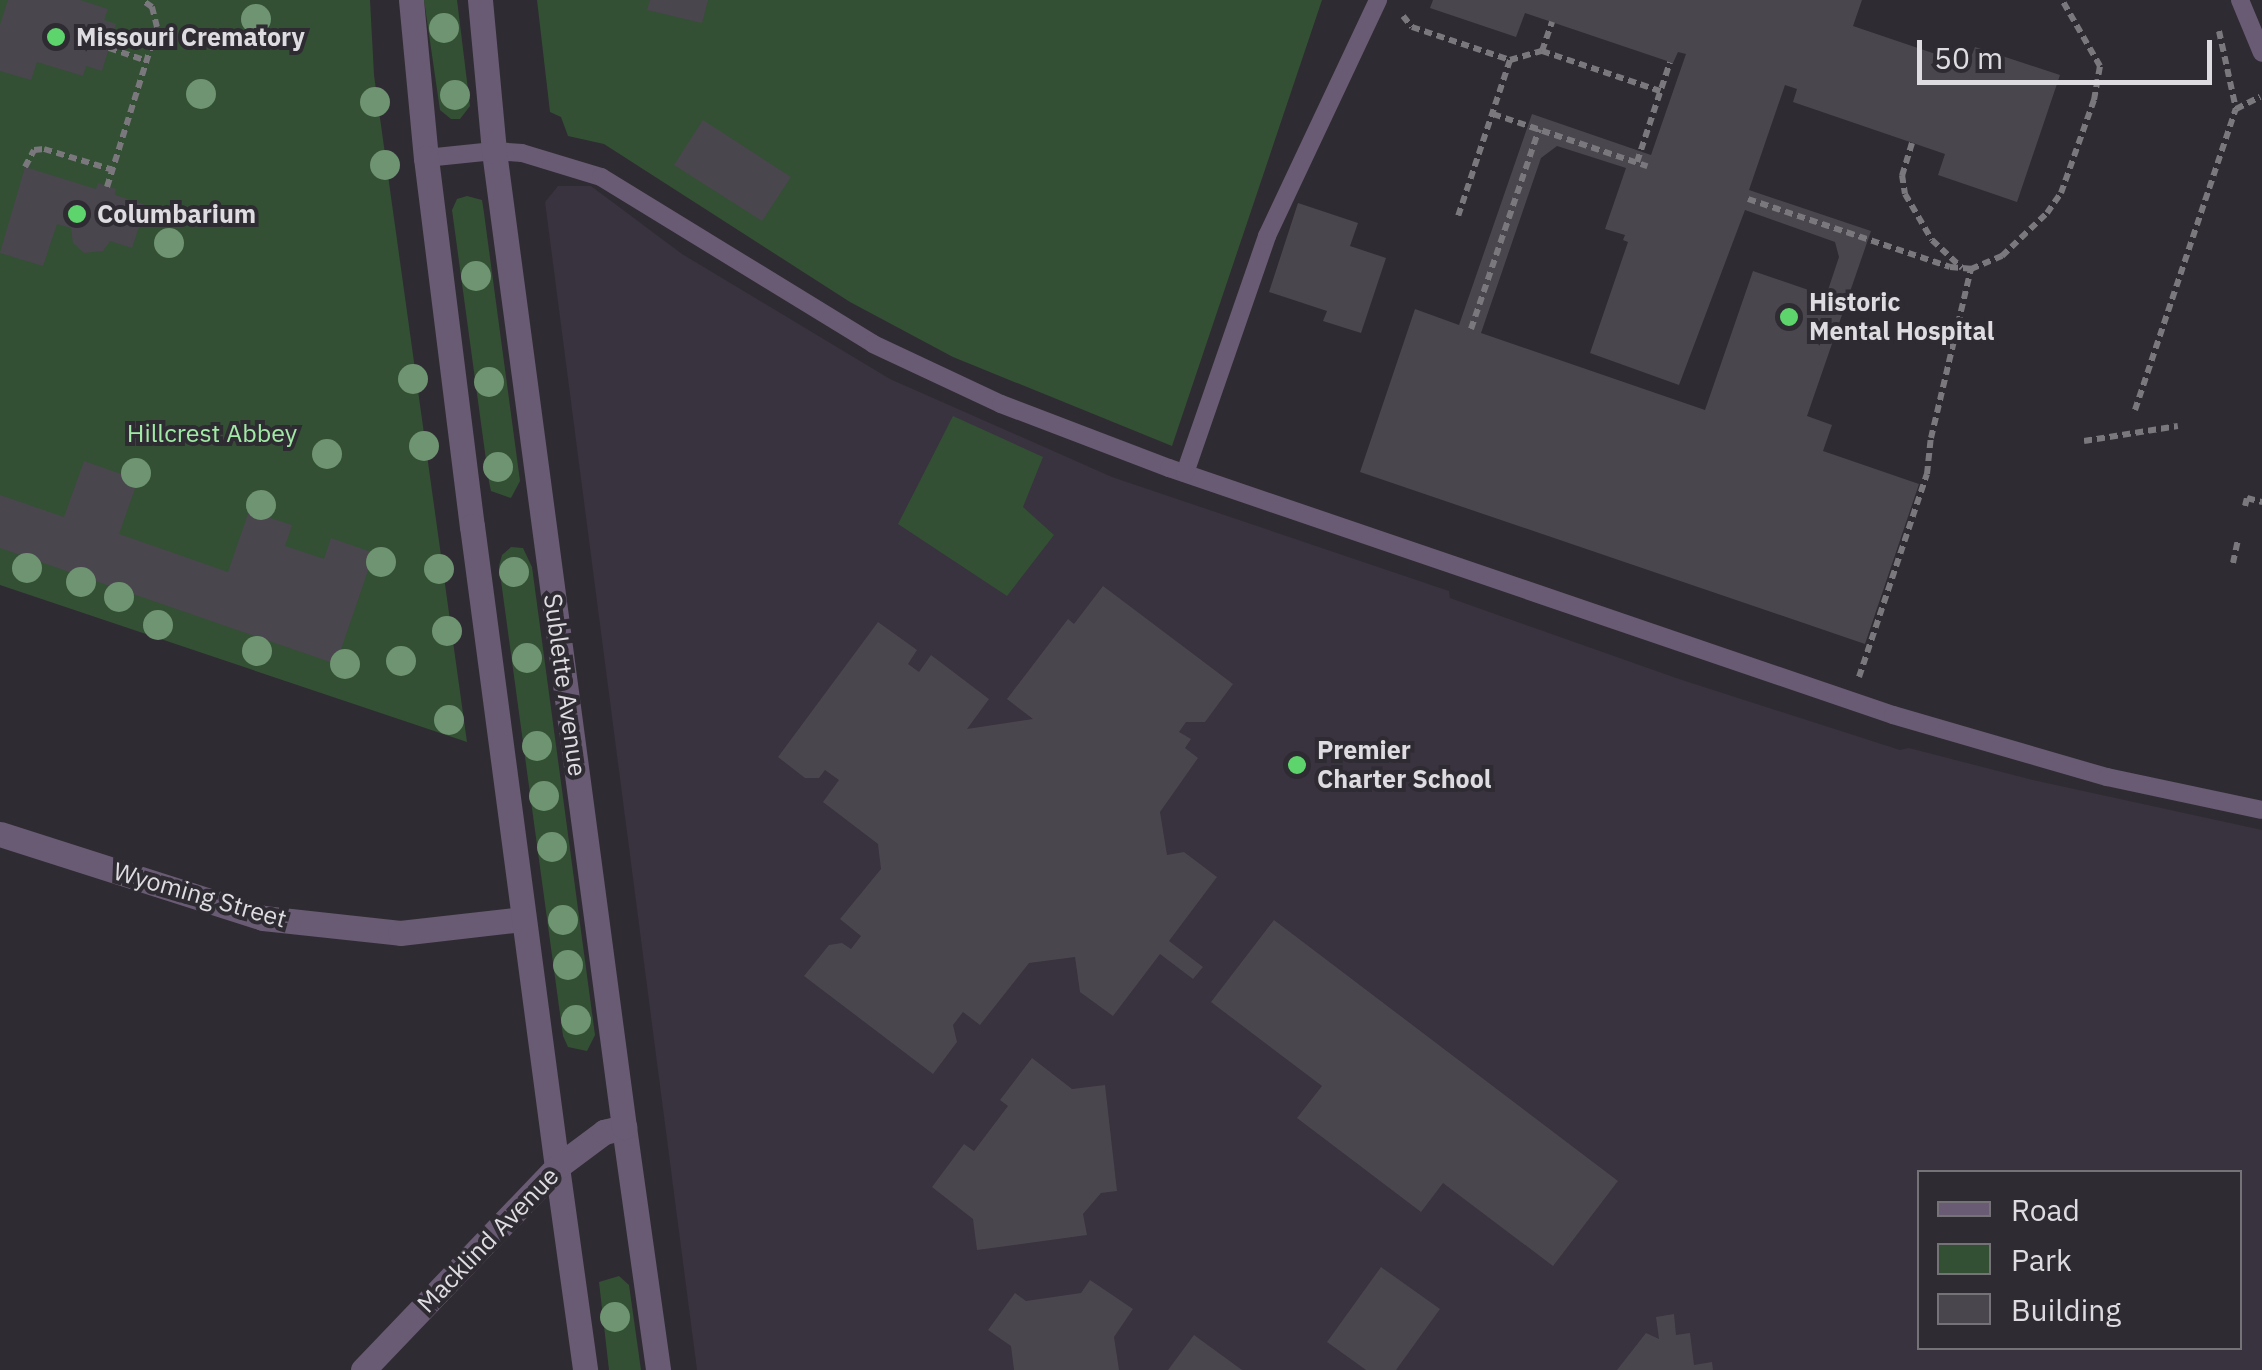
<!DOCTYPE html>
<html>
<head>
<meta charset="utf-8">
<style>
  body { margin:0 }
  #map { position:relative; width:2262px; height:1370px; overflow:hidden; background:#2f2b32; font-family:"IBM Plex Sans",sans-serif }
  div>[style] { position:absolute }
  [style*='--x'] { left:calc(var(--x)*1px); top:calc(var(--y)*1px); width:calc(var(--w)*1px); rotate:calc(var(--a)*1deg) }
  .built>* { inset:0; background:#39323f }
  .green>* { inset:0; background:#335034 }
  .building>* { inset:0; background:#4a464d }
  .path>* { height:6px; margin-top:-3px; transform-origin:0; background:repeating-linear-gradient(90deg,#7a777d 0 8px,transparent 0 13px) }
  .service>* { height:18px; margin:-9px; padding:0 9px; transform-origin:9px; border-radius:9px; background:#685b73 }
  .minor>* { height:25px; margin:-12.5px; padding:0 12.5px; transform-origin:12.5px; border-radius:12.5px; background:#685b73 }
  .tertiary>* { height:25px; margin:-12.5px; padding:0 12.5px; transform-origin:12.5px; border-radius:12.5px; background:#685b73 }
  .trees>* { width:30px; height:30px; margin:-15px; border-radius:50%; background:#6e9471 }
  .dots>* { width:28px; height:28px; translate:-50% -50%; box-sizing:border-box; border:5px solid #2f2b32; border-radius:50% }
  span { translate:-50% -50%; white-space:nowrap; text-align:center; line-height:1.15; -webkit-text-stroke:8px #2f2b32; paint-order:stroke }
  .poi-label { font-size:25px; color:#dfdce1; font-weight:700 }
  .left { translate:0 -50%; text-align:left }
  .park-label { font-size:25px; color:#a1eaa5 }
  .street-label { font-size:25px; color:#dfdce1 }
  .legend { position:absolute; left:1917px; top:1170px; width:325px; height:180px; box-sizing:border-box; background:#2f2b32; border:2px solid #757278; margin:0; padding:12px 18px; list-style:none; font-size:30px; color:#dfdce1 }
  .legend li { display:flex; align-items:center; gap:20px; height:50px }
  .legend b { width:50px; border:2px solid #757278 }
  .scale { position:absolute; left:1917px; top:40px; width:295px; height:45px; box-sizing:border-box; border:5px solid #dfdce1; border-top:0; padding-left:12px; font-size:30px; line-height:35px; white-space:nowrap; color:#dfdce1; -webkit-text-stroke:8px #2f2b32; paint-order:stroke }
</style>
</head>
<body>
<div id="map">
  <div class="built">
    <i style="clip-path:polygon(evenodd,558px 186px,591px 186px,682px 254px,890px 379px,1112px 477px,1449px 591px,1450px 598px,1679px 679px,1900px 750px,1909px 748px,2033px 780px,2262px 830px,2262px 1370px,697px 1370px,545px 202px,558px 186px,1920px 1172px,2240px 1172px,2240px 1348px,1920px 1348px,1920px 1172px)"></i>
  </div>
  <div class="green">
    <i style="clip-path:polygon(0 0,370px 0,374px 75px,467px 742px,0 585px)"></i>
    <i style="clip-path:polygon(424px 0,457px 0,470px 106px,460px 119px,451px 119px,440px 110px)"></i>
    <i style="clip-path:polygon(537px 0,1322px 0,1172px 446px,953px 357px,850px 302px,604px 144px,568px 136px,561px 117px,550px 112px)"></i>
    <i style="clip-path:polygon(467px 196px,482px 200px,484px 213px,520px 481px,511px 498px,491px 491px,489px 482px,452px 210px,457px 199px)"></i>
    <i style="clip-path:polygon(953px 416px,1043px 457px,1023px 507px,1054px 535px,1007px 596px,898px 524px)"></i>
    <i style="clip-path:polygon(511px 547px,523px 548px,532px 567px,595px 1035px,587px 1051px,568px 1047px,563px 1036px,499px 566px,502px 555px)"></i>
    <i style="clip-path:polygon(619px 1276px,629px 1285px,641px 1370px,609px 1370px,599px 1282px)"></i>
  </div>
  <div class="building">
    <i style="clip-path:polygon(8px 0,80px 0,108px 9px,104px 20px,116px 24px,102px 71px,86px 66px,83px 76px,37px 62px,31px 80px,0 71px,0 25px)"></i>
    <i style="clip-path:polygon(650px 0,708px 0,702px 23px,647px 10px)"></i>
    <i style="clip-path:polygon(evenodd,1433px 0,1862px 0,1853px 26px,1968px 65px,1975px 47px,2060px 75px,2017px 202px,1938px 175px,1945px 154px,1793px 102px,1797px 89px,1785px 85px,1749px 190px,1871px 231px,1807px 416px,1832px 425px,1823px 451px,1919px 484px,1865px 644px,1360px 472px,1415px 309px,1459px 325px,1532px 114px,1651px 155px,1686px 54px,1678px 52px,1673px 63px,1525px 13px,1516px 37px,1430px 8px,1433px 0,1557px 146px,1626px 168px,1605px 229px,1625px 235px,1623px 240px,1628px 242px,1590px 353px,1679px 385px,1745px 210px,1835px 242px,1839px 257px,1826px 296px,1753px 271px,1705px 410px,1481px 333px,1541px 158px,1557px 146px)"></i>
    <i style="clip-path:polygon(703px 120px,791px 177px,762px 221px,674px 165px)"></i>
    <i style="clip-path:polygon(25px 167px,96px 189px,98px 183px,116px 189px,115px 195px,146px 205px,132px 248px,110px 241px,103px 251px,84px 253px,73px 243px,71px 228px,57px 224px,43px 266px,0 253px)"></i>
    <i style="clip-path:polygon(1298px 203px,1358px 223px,1350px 246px,1386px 258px,1361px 333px,1323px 321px,1327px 311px,1269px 292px)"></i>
    <i style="clip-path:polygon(84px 461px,138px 480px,119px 534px,228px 572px,249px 511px,292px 525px,285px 546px,324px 559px,331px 538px,374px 553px,336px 664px,0 548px,0 495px,64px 517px)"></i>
    <i style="clip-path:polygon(1103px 586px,1233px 684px,1205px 722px,1186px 722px,1179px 732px,1191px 739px,1185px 748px,1198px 758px,1160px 812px,1167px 855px,1184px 852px,1217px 877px,1169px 941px,1203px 967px,1193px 979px,1160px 954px,1113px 1016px,1080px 992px,1075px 957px,1029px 963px,980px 1025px,963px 1012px,953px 1025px,957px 1042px,933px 1074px,804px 976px,829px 945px,842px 943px,851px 949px,861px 936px,840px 919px,881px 869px,878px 844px,823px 802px,839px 780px,825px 770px,819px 778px,805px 778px,778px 757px,878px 622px,917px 650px,908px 664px,919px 672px,931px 655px,989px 699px,967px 729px,1033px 719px,1007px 699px,1068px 619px,1074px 624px)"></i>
    <i style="clip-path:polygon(1274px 920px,1618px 1181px,1553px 1266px,1443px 1183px,1421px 1212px,1297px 1118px,1322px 1086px,1211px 1002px)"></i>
    <i style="clip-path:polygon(1032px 1058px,1072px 1089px,1105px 1085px,1117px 1191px,1101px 1193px,1083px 1214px,1087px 1235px,977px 1250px,973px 1219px,932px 1187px,964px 1144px,974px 1151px,1008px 1106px,1000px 1100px)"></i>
    <i style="clip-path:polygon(1381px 1267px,1440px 1309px,1396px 1370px,1366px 1370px,1327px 1342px)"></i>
    <i style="clip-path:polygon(1090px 1280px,1133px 1309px,1114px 1337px,1119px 1370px,1014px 1370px,1011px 1346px,988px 1330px,1015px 1293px,1026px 1301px,1081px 1293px)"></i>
    <i style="clip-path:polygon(1674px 1314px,1676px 1335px,1690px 1333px,1694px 1365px,1712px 1362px,1713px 1370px,1617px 1370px,1646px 1333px,1659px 1339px,1656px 1317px)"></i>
    <i style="clip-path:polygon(1194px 1335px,1242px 1370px,1168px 1370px)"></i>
  </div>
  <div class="path">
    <i style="--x:1403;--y:16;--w:14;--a:51"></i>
    <i style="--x:1412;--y:27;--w:103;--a:18.6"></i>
    <i style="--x:1510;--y:60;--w:164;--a:108.4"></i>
    <i style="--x:2219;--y:31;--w:80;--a:77.7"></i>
    <i style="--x:2236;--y:109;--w:27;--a:-27"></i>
    <i style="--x:109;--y:48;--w:39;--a:19"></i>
    <i style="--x:1542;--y:51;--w:31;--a:-71"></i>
    <i style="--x:1510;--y:60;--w:33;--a:-16"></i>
    <i style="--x:1542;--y:51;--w:125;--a:18.7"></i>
    <i style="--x:1493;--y:114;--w:163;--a:18.7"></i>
    <i style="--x:1912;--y:143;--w:34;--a:107"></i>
    <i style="--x:1902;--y:175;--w:19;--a:81"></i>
    <i style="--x:1905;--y:194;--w:53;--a:59.6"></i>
    <i style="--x:1932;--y:240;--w:41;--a:43"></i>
    <i style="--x:1637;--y:162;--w:105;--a:-71.7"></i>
    <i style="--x:25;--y:167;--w:19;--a:-62"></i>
    <i style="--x:34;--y:150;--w:10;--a:-6"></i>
    <i style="--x:44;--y:149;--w:72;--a:16.9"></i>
    <i style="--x:107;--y:187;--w:168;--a:-72.6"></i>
    <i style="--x:157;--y:27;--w:21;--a:-104"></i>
    <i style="--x:152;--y:7;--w:12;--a:-145"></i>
    <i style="--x:1748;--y:199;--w:213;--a:18.6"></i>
    <i style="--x:1950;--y:267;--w:21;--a:5"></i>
    <i style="--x:1471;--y:329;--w:211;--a:-71.2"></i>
    <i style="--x:2135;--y:410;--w:317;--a:-71.5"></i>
    <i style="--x:2084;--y:441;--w:95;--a:-9.1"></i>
    <i style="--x:2245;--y:506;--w:8;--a:-76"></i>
    <i style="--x:2247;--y:498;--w:16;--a:15"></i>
    <i style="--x:2233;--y:563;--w:25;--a:-78"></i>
    <i style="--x:1859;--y:677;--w:214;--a:-71.5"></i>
    <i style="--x:1927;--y:474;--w:36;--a:-84"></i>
    <i style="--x:1931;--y:438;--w:174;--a:-76.7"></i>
    <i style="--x:1971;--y:269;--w:34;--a:-23"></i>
    <i style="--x:2002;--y:256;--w:62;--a:-43.7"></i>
    <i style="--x:2047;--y:213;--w:24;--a:-55"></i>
    <i style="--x:2061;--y:193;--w:99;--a:-70.5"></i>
    <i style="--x:2094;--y:100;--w:35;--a:-80"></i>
    <i style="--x:2100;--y:66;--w:76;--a:-119.9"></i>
  </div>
  <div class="service">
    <i style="--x:2240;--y:0;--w:57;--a:67.5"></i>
    <i style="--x:426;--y:158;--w:68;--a:-5.9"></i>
    <i style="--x:494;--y:151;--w:28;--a:4"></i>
    <i style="--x:522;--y:153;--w:83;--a:16.9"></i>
    <i style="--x:601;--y:177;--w:319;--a:31.5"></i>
    <i style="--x:873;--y:344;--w:141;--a:25.1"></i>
    <i style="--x:1001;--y:404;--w:180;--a:20.9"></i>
    <i style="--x:1169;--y:468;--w:765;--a:18.84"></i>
    <i style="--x:1893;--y:715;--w:223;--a:16.2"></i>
    <i style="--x:2107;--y:777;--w:158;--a:12"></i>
    <i style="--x:1185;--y:473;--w:251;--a:-70.9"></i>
    <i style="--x:1267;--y:236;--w:261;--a:-64.8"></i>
  </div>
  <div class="minor">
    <i style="--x:0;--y:834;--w:276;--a:17.7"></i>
    <i style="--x:263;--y:918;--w:138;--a:6.2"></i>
    <i style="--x:400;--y:933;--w:124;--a:-6.5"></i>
    <i style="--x:624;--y:1127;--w:245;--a:82"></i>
    <i style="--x:557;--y:1167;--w:205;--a:82.1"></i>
  </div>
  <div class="tertiary">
    <i style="--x:411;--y:0;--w:159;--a:84.6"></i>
    <i style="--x:426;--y:158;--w:371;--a:82.9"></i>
    <i style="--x:472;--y:526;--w:647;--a:82.45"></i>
    <i style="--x:363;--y:1370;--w:281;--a:-46.3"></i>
    <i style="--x:557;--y:1167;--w:59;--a:-36.7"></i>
    <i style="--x:604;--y:1132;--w:21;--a:-14"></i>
    <i style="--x:624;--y:1127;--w:985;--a:-97.59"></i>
    <i style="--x:494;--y:151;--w:152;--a:-95.3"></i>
  </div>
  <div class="trees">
    <i style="left:256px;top:19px"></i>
    <i style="left:444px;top:28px"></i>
    <i style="left:201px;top:94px"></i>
    <i style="left:455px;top:95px"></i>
    <i style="left:375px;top:102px"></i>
    <i style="left:385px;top:165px"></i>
    <i style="left:169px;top:243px"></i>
    <i style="left:476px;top:276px"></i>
    <i style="left:413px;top:379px"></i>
    <i style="left:489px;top:382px"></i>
    <i style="left:424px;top:446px"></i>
    <i style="left:327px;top:454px"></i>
    <i style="left:498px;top:467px"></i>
    <i style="left:136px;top:473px"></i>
    <i style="left:261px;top:505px"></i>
    <i style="left:381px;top:562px"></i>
    <i style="left:27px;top:568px"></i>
    <i style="left:439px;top:569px"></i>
    <i style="left:514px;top:572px"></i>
    <i style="left:81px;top:582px"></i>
    <i style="left:119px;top:597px"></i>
    <i style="left:158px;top:625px"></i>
    <i style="left:447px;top:631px"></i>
    <i style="left:257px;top:651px"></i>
    <i style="left:527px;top:658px"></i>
    <i style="left:401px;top:661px"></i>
    <i style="left:345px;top:664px"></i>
    <i style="left:449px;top:720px"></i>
    <i style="left:537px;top:746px"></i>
    <i style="left:544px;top:796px"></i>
    <i style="left:552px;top:847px"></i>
    <i style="left:563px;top:920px"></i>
    <i style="left:568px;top:965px"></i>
    <i style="left:576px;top:1020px"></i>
    <i style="left:615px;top:1317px"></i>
  </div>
  <div class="dots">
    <i style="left:56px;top:37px;background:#5ed56c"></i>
    <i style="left:77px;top:214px;background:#5ed56c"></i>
    <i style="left:1789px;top:317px;background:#5ed56c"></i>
    <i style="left:1297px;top:765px;background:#5ed56c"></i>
  </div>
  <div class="poi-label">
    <span class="left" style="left:76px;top:37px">Missouri Crematory</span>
    <span class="left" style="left:97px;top:214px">Columbarium</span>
    <span class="left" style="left:1809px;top:317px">Historic<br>Mental Hospital</span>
    <span class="left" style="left:1317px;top:765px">Premier<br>Charter School</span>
  </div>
  <div class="park-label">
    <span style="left:212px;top:433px">Hillcrest Abbey</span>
  </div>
  <div class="street-label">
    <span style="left:565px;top:685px;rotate:82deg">Sublette Avenue</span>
    <span style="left:200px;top:895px;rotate:16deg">Wyoming Street</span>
    <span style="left:488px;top:1240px;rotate:-46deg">Macklind Avenue</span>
  </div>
  <ul class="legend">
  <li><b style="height:12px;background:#685b73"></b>Road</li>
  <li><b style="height:28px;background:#335034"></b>Park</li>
  <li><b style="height:28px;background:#4a464d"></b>Building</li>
  </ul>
  <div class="scale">50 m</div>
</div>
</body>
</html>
